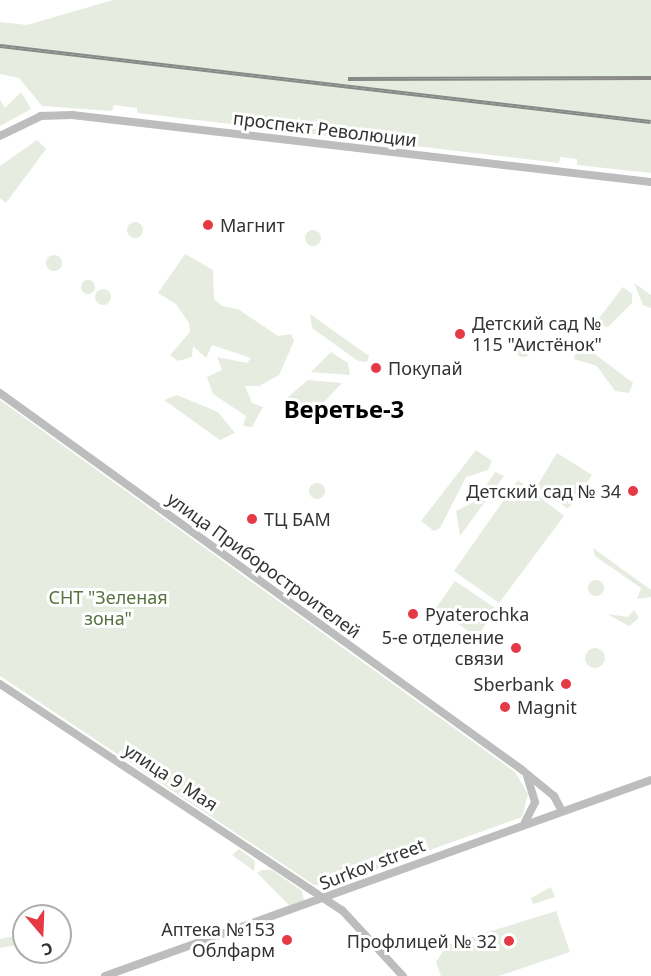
<!DOCTYPE html>
<html>
<head>
<meta charset="utf-8">
<style>
  body { margin:0 }
  #map { position:relative; width:651px; height:976px; overflow:hidden; background:#fff; font-family:"Noto Sans",sans-serif }
  div>[style] { position:absolute }
  [style*='--x'] { left:calc(var(--x)*1px); top:calc(var(--y)*1px); width:calc(var(--w)*1px); rotate:calc(var(--a)*1deg) }
  .green>* { inset:0; background:#e6ecdf }
  .round { border-radius:50% }
  .secondary>* { height:8px; margin:-4px; padding:0 4px; transform-origin:4px; border-radius:4px; background:#bdbdbd }
  .rail>* { height:4px; margin-top:-2px; transform-origin:0; background:repeating-linear-gradient(90deg,#fff 0 4.5px,#888 0 9px); box-sizing:border-box; border-block:2px solid #888 }
  .dots>* { width:16px; height:16px; translate:-50% -50%; box-sizing:border-box; border:3px solid #fff; border-radius:50% }
  span { translate:-50% -50%; white-space:nowrap; text-align:center; line-height:1.15; -webkit-text-stroke:6px #fff; paint-order:stroke }
  .street-label { font-size:18px; color:#333 }
  .poi-label { font-size:18px; color:#333 }
  .left { translate:0 -50%; text-align:left }
  .right { translate:-100% -50%; text-align:right }
  .park-label { font-size:18px; color:#56703f }
  .district-label { font-size:24px; color:#000; font-weight:700 }
  .north { position:absolute; left:12px; top:904px; width:60px; height:60px; box-sizing:border-box; background:#fff; border:2px solid #adadad; border-radius:50%; rotate:161deg; font-size:16px; font-weight:700; line-height:24px; text-align:center; color:#333 }
  .north::after { content:''; display:block; margin:auto; width:21px; height:27px; background:#e63946; clip-path:polygon(50% 0,100% 100%,50% 72%,0 100%) }
</style>
</head>
<body>
<div id="map">
  <div class="green">
    <i style="clip-path:polygon(113px 0,651px 0,651px 173px,577px 165px,577px 159px,560px 157px,559px 163px,137px 113px,137px 108px,114px 105px,112px 111px,42px 106px,19px 78px,0 74px,0 22px,27px 25px)"></i>
    <i style="clip-path:polygon(21px 92px,31px 109px,0 126px,0 100px,5px 108px)"></i>
    <i style="clip-path:polygon(37px 140px,46px 149px,6px 203px,0 198px,0 166px)"></i>
    <i class="round" style="left:127px;top:222px;width:16px;height:16px"></i>
    <i class="round" style="left:305px;top:230px;width:16px;height:16px"></i>
    <i style="clip-path:polygon(185px 254px,213px 270px,214px 299px,222px 306px,238px 309px,278px 336px,291px 334px,294px 341px,279px 375px,259px 386px,245px 386px,252px 403px,263px 407px,252px 427px,243px 426px,246px 416px,213px 394px,207px 377px,222px 370px,217px 357px,247px 363px,251px 358px,212px 345px,206px 358px,193px 346px,192px 357px,178px 361px,170px 355px,190px 332px,189px 323px,176px 304px,158px 293px)"></i>
    <i class="round" style="left:46px;top:255px;width:16px;height:16px"></i>
    <i class="round" style="left:81px;top:280px;width:14px;height:14px"></i>
    <i style="clip-path:polygon(634px 283px,651px 295px,651px 308px,643px 305px)"></i>
    <i style="clip-path:polygon(623px 287px,632px 294px,632px 303px,608px 327px,600px 325px,596px 322px)"></i>
    <i class="round" style="left:95px;top:289px;width:16px;height:16px"></i>
    <i style="clip-path:polygon(310px 314px,369px 356px,367px 362px,358px 361px,312px 328px)"></i>
    <i class="round" style="left:515px;top:341px;width:16px;height:16px"></i>
    <i style="clip-path:polygon(579px 342px,633px 383px,629px 393px,615px 391px,597px 366px,574px 359px)"></i>
    <i style="clip-path:polygon(331px 352px,348px 363px,350px 375px,311px 372px)"></i>
    <i style="clip-path:polygon(308px 380px,342px 383px,309px 418px,288px 397px)"></i>
    <i style="clip-path:polygon(177px 395px,218px 412px,235px 433px,220px 440px,164px 400px)"></i>
    <i style="clip-path:polygon(0 400px,515px 772px,528px 794px,522px 817px,330px 886px,314px 885px,0 676px)"></i>
    <i style="clip-path:polygon(476px 450px,492px 461px,488px 470px,466px 477px,440px 528px,434px 531px,421px 521px)"></i>
    <i style="clip-path:polygon(557px 453px,592px 475px,568px 509px,537px 486px)"></i>
    <i style="clip-path:polygon(495px 472px,504px 476px,460px 536px,456px 511px,476px 501px)"></i>
    <i style="clip-path:polygon(518px 480px,564px 516px,499px 603px,454px 571px)"></i>
    <i class="round" style="left:309px;top:483px;width:16px;height:16px"></i>
    <i class="round" style="left:215px;top:529px;width:16px;height:16px"></i>
    <i style="clip-path:polygon(245px 547px,259px 558px,257px 566px,244px 561px)"></i>
    <i style="clip-path:polygon(593px 548px,651px 590px,651px 597px,637px 599px,641px 588px,595px 556px)"></i>
    <i class="round" style="left:588px;top:580px;width:16px;height:16px"></i>
    <i style="clip-path:polygon(455px 581px,495px 608px,482px 630px,482px 641px,436px 608px)"></i>
    <i style="clip-path:polygon(634px 610px,639px 618px,629px 626px,607px 614px,628px 617px)"></i>
    <i class="round" style="left:585px;top:648px;width:20px;height:20px"></i>
    <i style="clip-path:polygon(239px 849px,255px 861px,254px 871px,232px 855px)"></i>
    <i style="clip-path:polygon(261px 870px,272px 870px,302px 891px,304px 901px,139px 961px,289px 905px,257px 873px)"></i>
    <i style="clip-path:polygon(551px 887px,555px 897px,533px 904px,531px 898px)"></i>
    <i style="clip-path:polygon(556px 911px,570px 952px,499px 976px,441px 976px,436px 962px,447px 945px)"></i>
    <i style="clip-path:polygon(19px 935px,24px 944px,0 948px,0 939px)"></i>
  </div>
  <div class="secondary">
    <i style="--x:0;--y:136;--w:46;--a:-26"></i>
    <i style="--x:41;--y:116;--w:31;--a:-2"></i>
    <i style="--x:72;--y:115;--w:583;--a:6.6"></i>
    <i style="--x:0;--y:393;--w:643;--a:35.82"></i>
    <i style="--x:521;--y:769;--w:43;--a:39.3"></i>
    <i style="--x:554;--y:796;--w:17;--a:62"></i>
    <i style="--x:0;--y:684;--w:410;--a:33.5"></i>
    <i style="--x:342;--y:910;--w:90;--a:47.3"></i>
    <i style="--x:525;--y:822;--w:22;--a:-63"></i>
    <i style="--x:535;--y:802;--w:27;--a:-107"></i>
    <i style="--x:105;--y:976;--w:580;--a:-19.75"></i>
  </div>
  <div class="rail">
    <i style="--x:0;--y:46;--w:655;--a:6.66"></i>
    <i style="--x:348;--y:79;--w:303;--a:-0.2"></i>
  </div>
  <div class="dots">
    <i style="left:208px;top:225px;background:#e63946"></i>
    <i style="left:460px;top:334px;background:#e63946"></i>
    <i style="left:376px;top:368px;background:#e63946"></i>
    <i style="left:633px;top:491px;background:#e63946"></i>
    <i style="left:252px;top:519px;background:#e63946"></i>
    <i style="left:413px;top:614px;background:#e63946"></i>
    <i style="left:516px;top:648px;background:#e63946"></i>
    <i style="left:566px;top:684px;background:#e63946"></i>
    <i style="left:505px;top:707px;background:#e63946"></i>
    <i style="left:287px;top:940px;background:#e63946"></i>
    <i style="left:509px;top:941px;background:#e63946"></i>
  </div>
  <div class="street-label">
    <span style="left:325px;top:129px;rotate:7deg">проспект Революции</span>
    <span style="left:264px;top:565px;rotate:36deg">улица Приборостроителей</span>
    <span style="left:171px;top:777px;rotate:33deg">улица 9 Мая</span>
    <span style="left:372px;top:864px;rotate:-21deg">Surkov street</span>
  </div>
  <div class="poi-label">
    <span class="left" style="left:220px;top:225px">Магнит</span>
    <span class="left" style="left:472px;top:334px">Детский сад №<br>115 "Аистёнок"</span>
    <span class="left" style="left:388px;top:368px">Покупай</span>
    <span class="right" style="left:621px;top:491px">Детский сад № 34</span>
    <span class="left" style="left:264px;top:519px">ТЦ БАМ</span>
    <span class="left" style="left:425px;top:614px">Pyaterochka</span>
    <span class="right" style="left:504px;top:648px">5-е отделение<br>связи</span>
    <span class="right" style="left:554px;top:684px">Sberbank</span>
    <span class="left" style="left:517px;top:707px">Magnit</span>
    <span class="right" style="left:275px;top:940px">Аптека №153<br>Облфарм</span>
    <span class="right" style="left:497px;top:941px">Профлицей № 32</span>
  </div>
  <div class="park-label">
    <span style="left:108px;top:608px">СНТ "Зеленая<br>зона"</span>
  </div>
  <div class="district-label">
    <span style="left:344px;top:409px">Веретье-3</span>
  </div>
  <div class="north">С</div>
</div>
</body>
</html>
